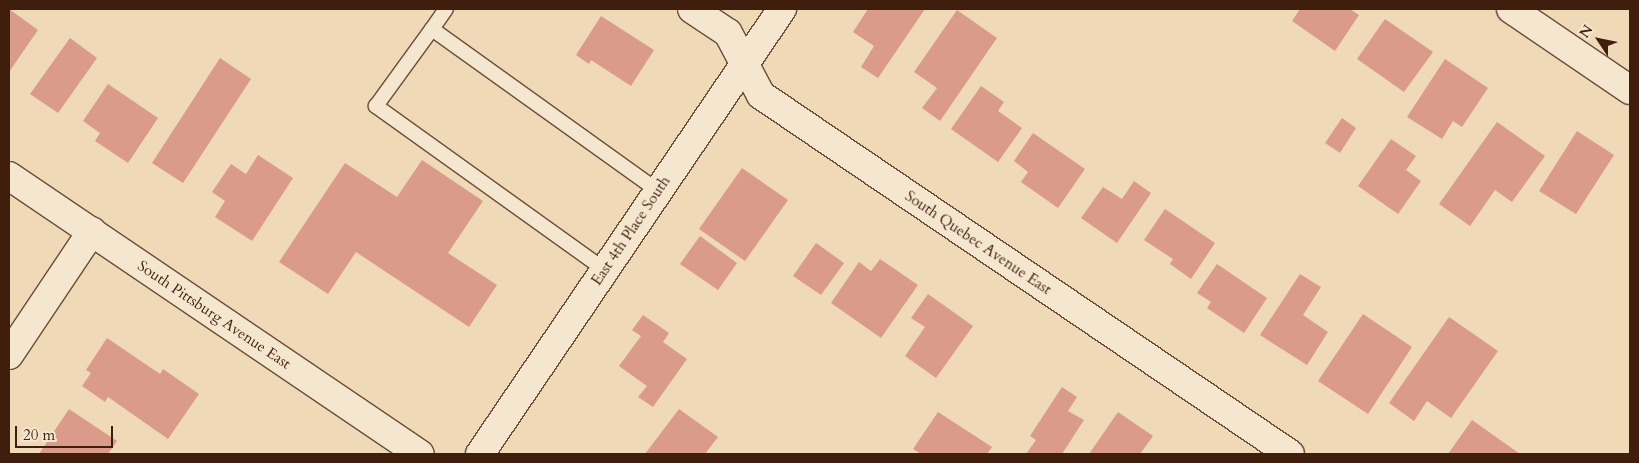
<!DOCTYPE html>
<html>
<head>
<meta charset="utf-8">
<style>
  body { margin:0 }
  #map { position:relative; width:1639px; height:463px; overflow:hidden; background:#efd9b6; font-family:Cardo,serif }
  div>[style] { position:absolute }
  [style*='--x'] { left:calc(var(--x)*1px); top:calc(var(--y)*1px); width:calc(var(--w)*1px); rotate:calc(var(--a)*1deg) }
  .building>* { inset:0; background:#db9b8a }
  .roads { filter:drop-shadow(1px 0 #6b4d38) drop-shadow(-1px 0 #6b4d38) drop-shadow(0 1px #6b4d38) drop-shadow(0 -1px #6b4d38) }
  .service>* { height:14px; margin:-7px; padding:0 7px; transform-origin:7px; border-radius:7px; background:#f5e6d0 }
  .minor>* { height:28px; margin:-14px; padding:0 14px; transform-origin:14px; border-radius:14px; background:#f5e6d0 }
  .tertiary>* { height:28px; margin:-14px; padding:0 14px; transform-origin:14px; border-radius:14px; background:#f5e6d0 }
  span { translate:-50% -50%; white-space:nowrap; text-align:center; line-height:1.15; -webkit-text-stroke:4px #f5e6d0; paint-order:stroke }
  .street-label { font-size:15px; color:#3f1e0e }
  .frame { position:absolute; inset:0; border:10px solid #3f1e0e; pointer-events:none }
  .north { position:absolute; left:1574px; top:15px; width:50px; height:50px; -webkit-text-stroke:4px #f5e6d0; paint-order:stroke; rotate:304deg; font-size:14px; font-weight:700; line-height:20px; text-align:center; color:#3f1e0e }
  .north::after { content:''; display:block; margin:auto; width:18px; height:22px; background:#3f1e0e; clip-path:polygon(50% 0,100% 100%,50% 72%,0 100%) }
  .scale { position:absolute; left:15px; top:426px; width:98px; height:22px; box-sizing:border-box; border:2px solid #3f1e0e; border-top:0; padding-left:6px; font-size:15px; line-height:18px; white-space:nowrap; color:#3f1e0e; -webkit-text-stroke:4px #f5e6d0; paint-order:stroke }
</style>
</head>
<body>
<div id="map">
  <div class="building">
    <i style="clip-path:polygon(9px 9px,38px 30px,9px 72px)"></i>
    <i style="clip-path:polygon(868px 9px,925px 9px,878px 78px,861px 67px,874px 46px,853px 32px)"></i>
    <i style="clip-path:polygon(1300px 9px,1350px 9px,1359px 15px,1335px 51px,1292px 21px)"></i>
    <i style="clip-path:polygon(957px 10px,997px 38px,940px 121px,922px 108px,937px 88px,914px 72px)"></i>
    <i style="clip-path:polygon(601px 16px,654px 50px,631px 86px,591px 60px,589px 64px,576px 55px)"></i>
    <i style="clip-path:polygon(1385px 19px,1433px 52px,1404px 92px,1357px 59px)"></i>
    <i style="clip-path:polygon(70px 38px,97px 58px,58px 113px,30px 94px)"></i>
    <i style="clip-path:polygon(220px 58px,251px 79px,183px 183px,152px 163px)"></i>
    <i style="clip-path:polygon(1445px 59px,1488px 88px,1462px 127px,1453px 121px,1442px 139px,1407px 117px)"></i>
    <i style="clip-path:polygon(108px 84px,158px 118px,128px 163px,95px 141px,100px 133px,83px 121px)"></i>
    <i style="clip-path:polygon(981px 86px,1004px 102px,998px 111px,1022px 128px,998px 162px,951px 129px)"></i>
    <i style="clip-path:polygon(1342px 118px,1356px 128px,1340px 153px,1325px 143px)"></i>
    <i style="clip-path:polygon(1497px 122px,1545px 156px,1512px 202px,1495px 190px,1470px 226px,1439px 204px)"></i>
    <i style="clip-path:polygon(1577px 131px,1614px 155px,1576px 214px,1539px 191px)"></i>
    <i style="clip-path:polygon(1033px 133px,1085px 169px,1058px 208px,1021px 182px,1028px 172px,1014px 161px)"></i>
    <i style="clip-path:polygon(1391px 139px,1416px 156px,1406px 170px,1421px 181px,1398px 214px,1358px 186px)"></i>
    <i style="clip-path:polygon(258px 155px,293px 178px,252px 241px,215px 217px,225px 201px,212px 192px,231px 164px,246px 174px)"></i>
    <i style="clip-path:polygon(422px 160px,483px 201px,448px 253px,497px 285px,469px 327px,356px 252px,328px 294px,279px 262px,345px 163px,397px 197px)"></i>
    <i style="clip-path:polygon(742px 168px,788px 200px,745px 261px,699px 229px)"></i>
    <i style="clip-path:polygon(1134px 181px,1151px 193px,1117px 243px,1081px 218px,1103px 187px,1122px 199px)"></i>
    <i style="clip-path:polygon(1165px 209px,1215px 243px,1191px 279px,1170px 264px,1173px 259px,1144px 240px)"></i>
    <i style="clip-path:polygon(700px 236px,737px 263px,718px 290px,680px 264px)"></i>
    <i style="clip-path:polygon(816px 243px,844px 263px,821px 295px,793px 276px)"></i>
    <i style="clip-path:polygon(880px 259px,918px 285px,881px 338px,831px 303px,859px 262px,871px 271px)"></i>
    <i style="clip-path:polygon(1217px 264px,1267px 298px,1244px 333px,1207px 308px,1211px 302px,1197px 293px)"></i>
    <i style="clip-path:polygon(1300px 274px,1321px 287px,1303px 315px,1328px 332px,1307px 365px,1260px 335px)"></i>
    <i style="clip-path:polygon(928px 294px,973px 326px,936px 378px,905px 356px,925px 327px,911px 318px)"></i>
    <i style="clip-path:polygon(1363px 314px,1412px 347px,1368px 414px,1318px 381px)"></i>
    <i style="clip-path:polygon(643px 315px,669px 333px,663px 342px,687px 359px,653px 407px,638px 397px,647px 386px,619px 366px,641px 336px,632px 330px)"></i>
    <i style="clip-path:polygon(1449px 317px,1498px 351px,1451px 418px,1427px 401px,1414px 421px,1389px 403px)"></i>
    <i style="clip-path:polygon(107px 338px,160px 374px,163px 369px,199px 394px,168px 439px,108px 397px,105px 402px,82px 386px,91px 373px,86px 370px)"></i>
    <i style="clip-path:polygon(1062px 387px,1077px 397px,1068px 411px,1084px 420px,1062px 454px,1026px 454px,1036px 440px,1030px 436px)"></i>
    <i style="clip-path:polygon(69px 409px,117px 441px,108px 454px,39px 454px)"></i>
    <i style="clip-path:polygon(679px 409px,718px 437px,705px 454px,645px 454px)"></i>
    <i style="clip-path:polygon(938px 412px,992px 447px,987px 454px,921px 454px,913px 449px)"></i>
    <i style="clip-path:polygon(1118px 412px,1153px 436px,1140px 454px,1089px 454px)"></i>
    <i style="clip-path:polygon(1472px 420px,1520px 454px,1448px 454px)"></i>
  </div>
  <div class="roads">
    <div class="service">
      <i style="--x:432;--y:29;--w:24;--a:-55"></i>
      <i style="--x:605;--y:270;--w:282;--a:-144.4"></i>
      <i style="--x:376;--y:106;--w:95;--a:-54"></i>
      <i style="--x:432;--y:29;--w:278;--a:35.6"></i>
    </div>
    <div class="minor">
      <i style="--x:692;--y:9;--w:43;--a:33.7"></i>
      <i style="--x:728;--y:33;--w:70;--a:62"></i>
      <i style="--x:761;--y:95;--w:639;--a:34.16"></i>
      <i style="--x:1511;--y:9;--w:144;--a:34.2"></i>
      <i style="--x:9;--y:355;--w:149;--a:-56.2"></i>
    </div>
    <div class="tertiary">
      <i style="--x:9;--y:176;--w:496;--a:34.1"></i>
      <i style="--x:480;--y:454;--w:538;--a:-55.84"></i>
    </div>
  </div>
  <div class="street-label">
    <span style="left:631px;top:231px;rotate:-56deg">East 4th Place South</span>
    <span style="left:978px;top:243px;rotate:34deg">South Quebec Avenue East</span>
    <span style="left:214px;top:315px;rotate:34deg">South Pittsburg Avenue East</span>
  </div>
  <div class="frame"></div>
  <div class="north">N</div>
  <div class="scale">20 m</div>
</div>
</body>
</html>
